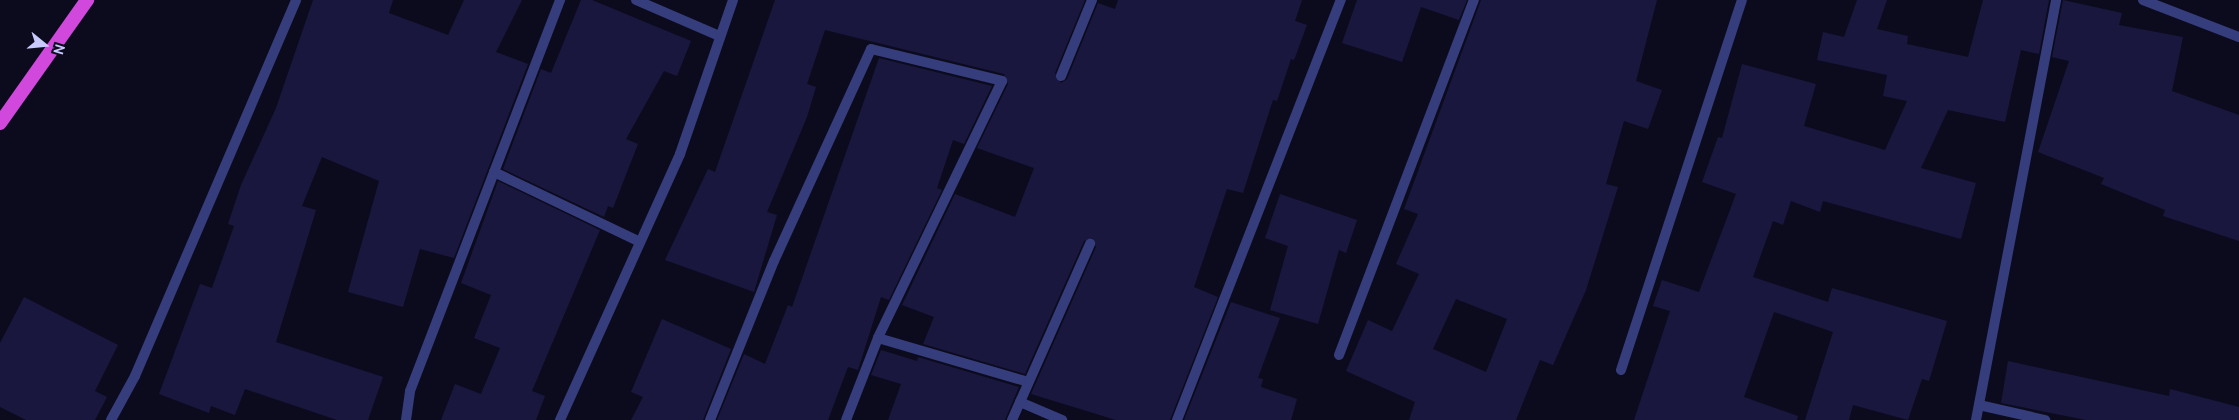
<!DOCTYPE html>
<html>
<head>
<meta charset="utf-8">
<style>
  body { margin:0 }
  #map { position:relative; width:2239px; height:420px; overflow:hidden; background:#0c0b1d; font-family:Cabin,sans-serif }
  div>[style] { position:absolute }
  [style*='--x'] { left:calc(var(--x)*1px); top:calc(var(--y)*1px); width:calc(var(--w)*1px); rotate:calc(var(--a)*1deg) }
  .building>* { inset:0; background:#19173e }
  .minor>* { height:10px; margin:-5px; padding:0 5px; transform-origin:5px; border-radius:5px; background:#353d7d }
  .tertiary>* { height:10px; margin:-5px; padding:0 5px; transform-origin:5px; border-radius:5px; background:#353d7d }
  .trunk>* { height:14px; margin:-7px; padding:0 7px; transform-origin:7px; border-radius:7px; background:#d048dc }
  span { translate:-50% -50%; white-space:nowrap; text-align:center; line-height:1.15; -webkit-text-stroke:4px #0c0b1d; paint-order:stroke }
  .north { position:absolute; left:20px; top:20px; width:50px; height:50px; -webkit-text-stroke:4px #0c0b1d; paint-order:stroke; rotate:107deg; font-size:14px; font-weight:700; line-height:20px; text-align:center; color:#c7c9ff }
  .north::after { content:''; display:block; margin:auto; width:18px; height:22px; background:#c7c9ff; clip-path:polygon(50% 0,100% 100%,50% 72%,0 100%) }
</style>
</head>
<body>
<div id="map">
  <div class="building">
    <i style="clip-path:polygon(313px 0,393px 0,389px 13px,448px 35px,464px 0,522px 0,496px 52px,528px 64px,454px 258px,420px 249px,403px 307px,348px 292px,379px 181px,322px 157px,302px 206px,316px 210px,276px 342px,383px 377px,368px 420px,337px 420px,245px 389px,235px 415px,211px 406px,209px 413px,159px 394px,200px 284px,212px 288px,234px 226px,228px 224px,241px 185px,276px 108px)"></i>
    <i style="clip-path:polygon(581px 0,592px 0,691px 41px,677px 76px,664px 71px,626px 139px,638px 144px,613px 208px,608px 206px,604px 217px,503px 169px,541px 69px,551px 73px)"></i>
    <i style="clip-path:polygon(775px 0,1085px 0,1055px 73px,1061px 83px,1067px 79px,1098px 3px,1115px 9px,1118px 0,1302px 0,1295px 21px,1307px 25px,1294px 60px,1291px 59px,1277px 101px,1273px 100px,1243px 193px,1227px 189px,1194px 287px,1218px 297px,1170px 420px,1116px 420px,1031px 394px,1096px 247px,1092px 238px,1084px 241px,1025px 374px,923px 344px,934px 317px,902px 305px,955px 194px,1015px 217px,1034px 168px,977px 148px,1008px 84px,1004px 74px,825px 30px,807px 84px,816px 87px,807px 117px,767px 212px,777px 215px,754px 292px,665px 260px,708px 169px,715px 172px)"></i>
    <i style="clip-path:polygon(1357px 0,1467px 0,1459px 20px,1421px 7px,1402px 62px,1342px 43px)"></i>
    <i style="clip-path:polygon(evenodd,1481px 0,1657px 0,1636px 81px,1662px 90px,1648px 129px,1624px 121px,1606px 184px,1618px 187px,1586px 290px,1553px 365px,1540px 360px,1516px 420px,1409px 420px,1415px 402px,1346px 371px,1368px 320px,1392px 331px,1419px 274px,1396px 264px,1418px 214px,1404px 209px,1481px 0,1456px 299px,1507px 319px,1486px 372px,1433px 349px,1456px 299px)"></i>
    <i style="clip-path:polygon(1857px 0,1887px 0,1877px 29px,1908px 36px,1907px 44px,1968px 57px,1983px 0,2049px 0,2039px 54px,2021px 50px,2005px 122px,1948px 110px,1921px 168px,1976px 183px,1961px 239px,1823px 201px,1820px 212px,1791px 201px,1783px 225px,1773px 221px,1753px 277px,1828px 302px,1832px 288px,1947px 321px,1929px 381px,1922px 379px,1908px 420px,1853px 405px,1849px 420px,1805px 420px,1833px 332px,1774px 312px,1744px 397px,1798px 416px,1797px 420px,1634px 420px,1670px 311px,1653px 306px,1662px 280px,1699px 292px,1736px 194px,1702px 182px,1718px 137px,1722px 138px,1742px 64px,1816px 84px,1804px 126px,1885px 150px,1907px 101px,1883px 96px,1887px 75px,1817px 60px,1823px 32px,1844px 37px)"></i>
    <i style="clip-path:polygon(2063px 0,2122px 13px,2119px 25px,2183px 37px,2172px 91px,2239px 115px,2239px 241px,2163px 216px,2165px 210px,2101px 184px,2104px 178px,2038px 152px,2069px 61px,2052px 57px)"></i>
    <i style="clip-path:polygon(879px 58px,992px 86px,964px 144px,953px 140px,937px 188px,942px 190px,889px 300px,881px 297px,858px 370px,848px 367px,828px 420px,717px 420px,744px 354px,765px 364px,788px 305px,792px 307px)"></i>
    <i style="clip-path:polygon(498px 181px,600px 230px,532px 391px,545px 396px,536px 420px,441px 420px,455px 384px,481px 394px,500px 348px,474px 338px,491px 295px,461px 283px)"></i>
    <i style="clip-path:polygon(1280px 194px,1357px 220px,1346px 253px,1339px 250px,1318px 324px,1270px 310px,1288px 246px,1265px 238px)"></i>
    <i style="clip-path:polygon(24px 297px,118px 345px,95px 391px,107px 397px,95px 420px,26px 420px,0 407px,0 343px)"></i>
    <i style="clip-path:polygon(1231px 302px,1280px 318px,1258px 378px,1263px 379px,1261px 387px,1297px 399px,1291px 420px,1184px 420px)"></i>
    <i style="clip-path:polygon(662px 319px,731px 349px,703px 420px,631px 420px,643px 397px,631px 392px)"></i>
    <i style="clip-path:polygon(881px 350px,917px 361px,918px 357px,1019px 387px,1005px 420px,888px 420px,901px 384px,871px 375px)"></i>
    <i style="clip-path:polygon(2008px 361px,2169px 396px,2170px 389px,2239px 407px,2239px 420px,2086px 420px,2001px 403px)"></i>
  </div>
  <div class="minor">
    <i style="--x:636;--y:0;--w:88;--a:23.4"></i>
    <i style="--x:2143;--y:0;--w:103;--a:21.1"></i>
    <i style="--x:1061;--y:76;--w:82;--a:-67.8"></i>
    <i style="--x:494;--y:172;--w:162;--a:25.6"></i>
    <i style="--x:878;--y:338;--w:156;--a:16.3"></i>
    <i style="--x:1339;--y:355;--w:380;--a:-69.2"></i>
    <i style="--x:1621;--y:370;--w:389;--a:-71.9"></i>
    <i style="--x:1020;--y:402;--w:46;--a:23.2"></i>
    <i style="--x:1979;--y:405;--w:68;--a:12.8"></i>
    <i style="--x:111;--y:420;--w:50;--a:-61.4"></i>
    <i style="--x:135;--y:376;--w:409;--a:-66.8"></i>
    <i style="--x:406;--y:420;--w:29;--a:-82"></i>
    <i style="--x:410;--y:391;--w:419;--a:-69"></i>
    <i style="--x:560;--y:420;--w:292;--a:-65.7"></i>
    <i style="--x:680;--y:154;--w:163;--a:-71"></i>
    <i style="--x:710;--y:420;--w:171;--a:-68.1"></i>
    <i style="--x:774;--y:261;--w:233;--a:-65.4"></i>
    <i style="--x:871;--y:49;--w:135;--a:13.7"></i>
    <i style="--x:1002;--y:81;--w:285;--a:115.8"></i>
    <i style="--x:878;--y:338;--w:88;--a:111.3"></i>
    <i style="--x:1012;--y:420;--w:193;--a:-66.1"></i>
    <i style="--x:1177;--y:420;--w:451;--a:-68.7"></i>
  </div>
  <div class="tertiary">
    <i style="--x:1976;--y:420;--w:428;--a:-79.2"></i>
  </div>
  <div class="trunk">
    <i style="--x:0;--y:123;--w:151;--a:-54.7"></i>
  </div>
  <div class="north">N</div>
</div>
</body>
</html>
